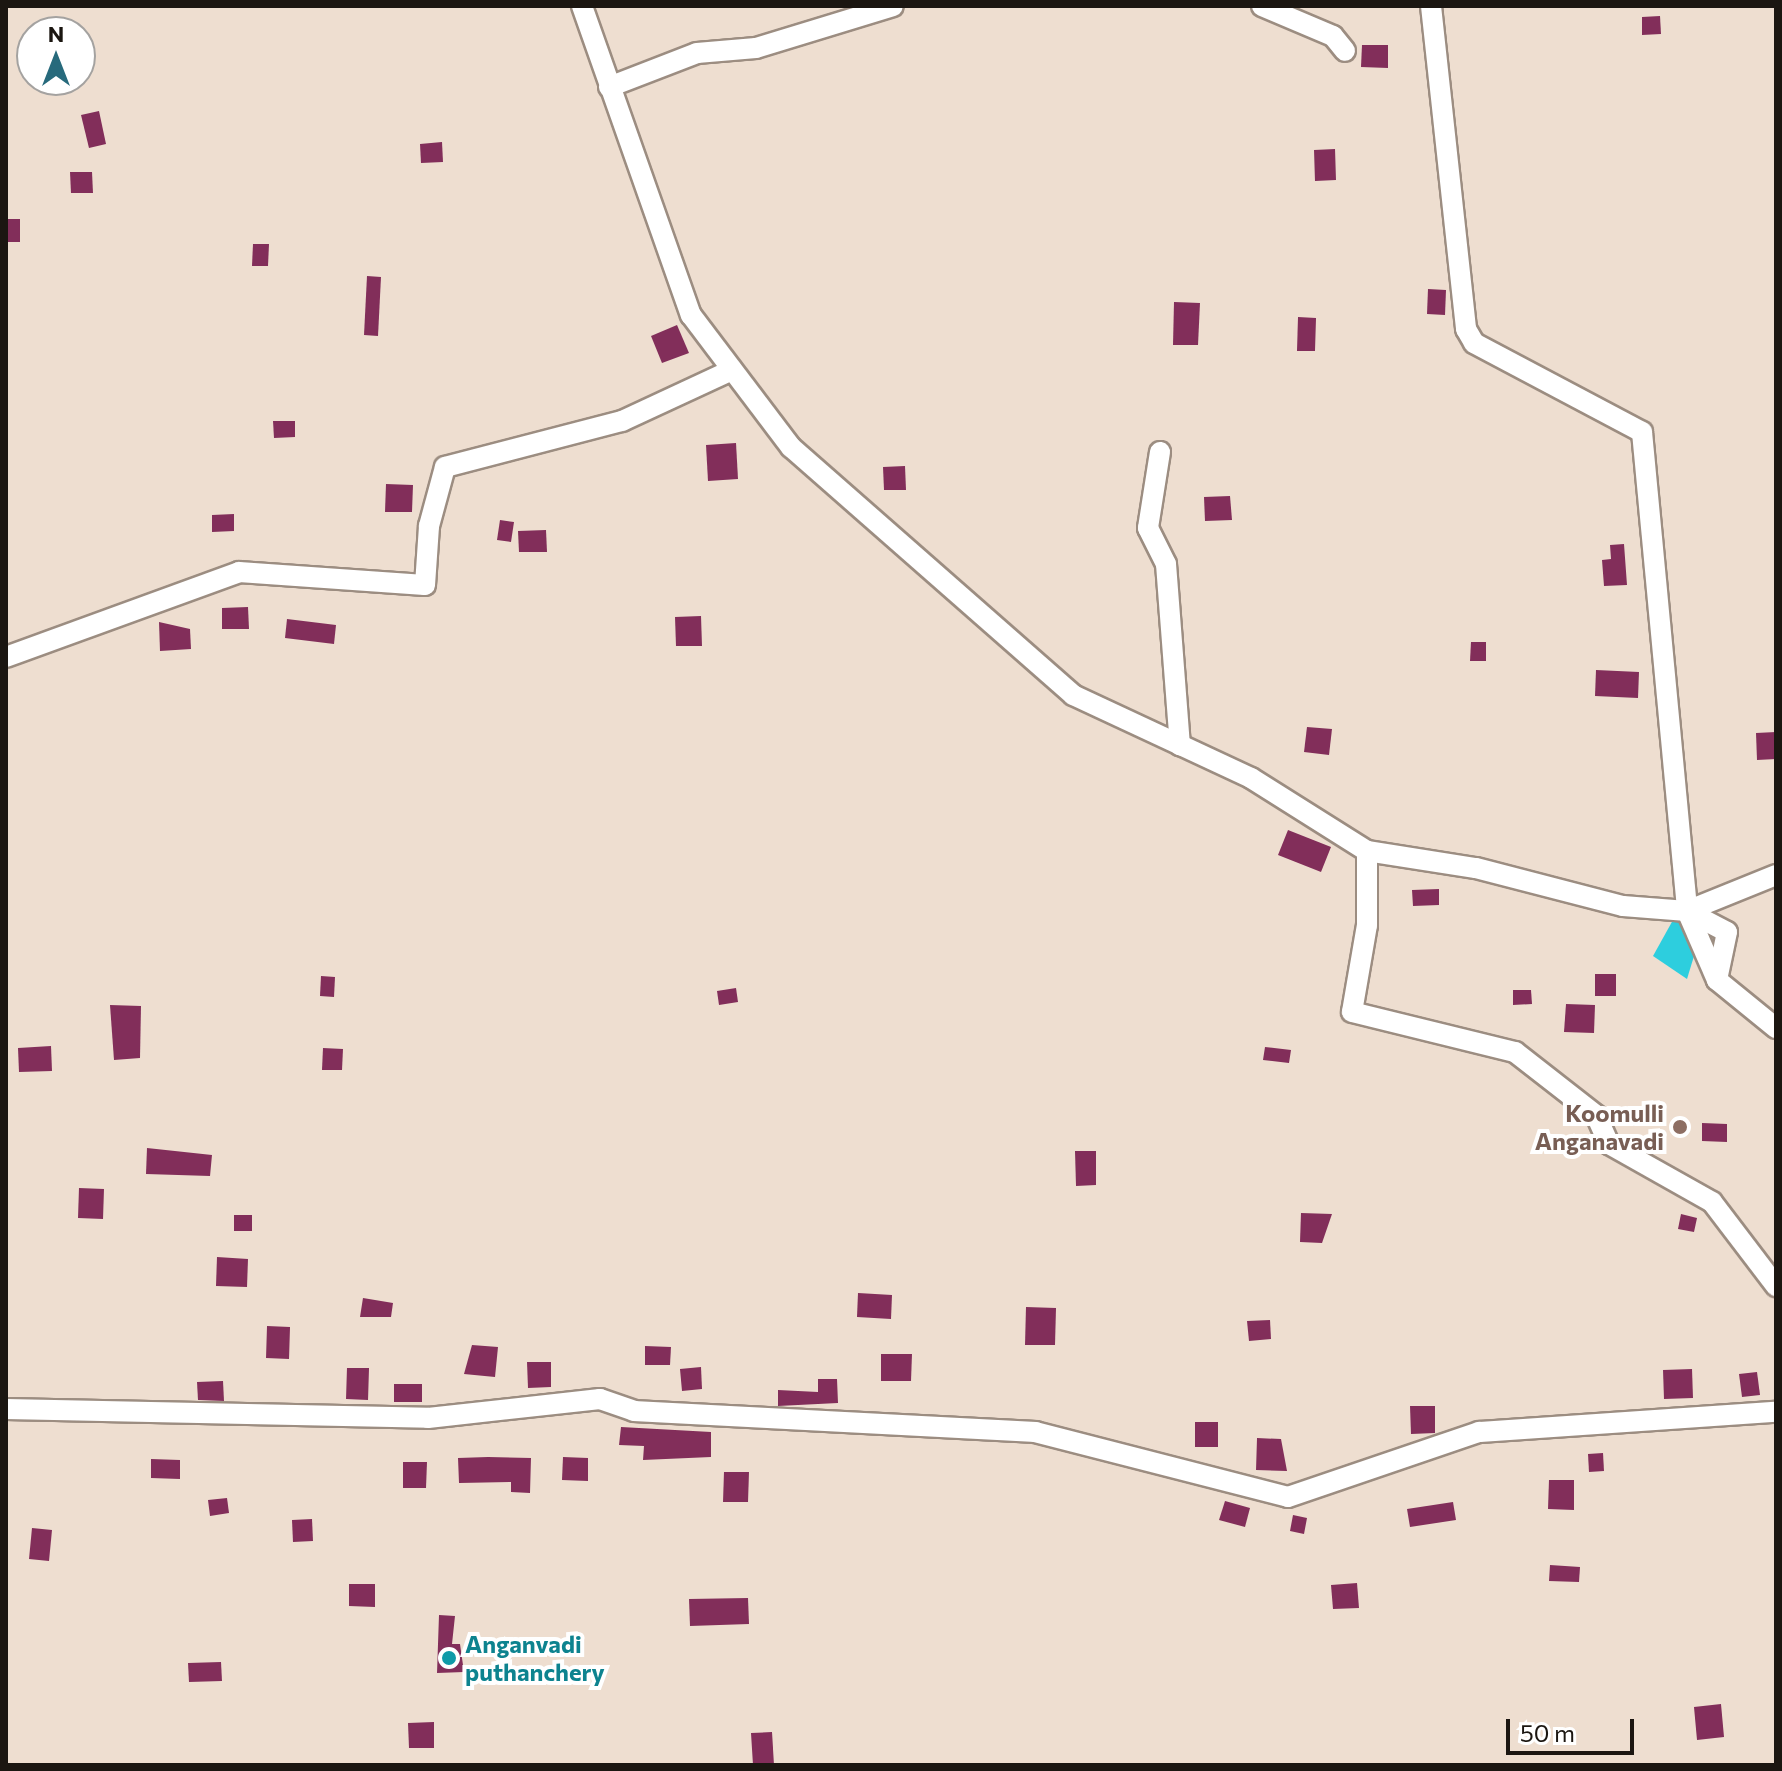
<!DOCTYPE html>
<html>
<head>
<meta charset="utf-8">
<style>
  body { margin:0 }
  #map { position:relative; width:1782px; height:1771px; overflow:hidden; background:#eeded0; font-family:Commissioner,sans-serif }
  div>[style] { position:absolute }
  [style*='--x'] { left:calc(var(--x)*1px); top:calc(var(--y)*1px); width:calc(var(--w)*1px); rotate:calc(var(--a)*1deg) }
  .water>* { inset:0; background:#2dcede }
  .building>* { inset:0; background:#822e5a }
  .roads { filter:drop-shadow(2px 0 #9c8d81) drop-shadow(-2px 0 #9c8d81) drop-shadow(0 2px #9c8d81) drop-shadow(0 -2px #9c8d81) }
  .minor>* { height:20px; margin:-10px; padding:0 10px; transform-origin:10px; border-radius:10px; background:#fff }
  .dots>* { width:22px; height:22px; translate:-50% -50%; box-sizing:border-box; border:4px solid #fff; border-radius:50% }
  span { translate:-50% -50%; white-space:nowrap; text-align:center; line-height:1.15; -webkit-text-stroke:8px #fff; paint-order:stroke }
  .education-label { font-size:24px; color:#785e54; font-weight:700 }
  .right { translate:-100% -50%; text-align:right }
  .culture-label { font-size:24px; color:#0d838f; font-weight:700 }
  .left { translate:0 -50%; text-align:left }
  .frame { position:absolute; inset:0; border:8px solid #1b1611; pointer-events:none }
  .north { position:absolute; left:16px; top:16px; width:80px; height:80px; box-sizing:border-box; background:#fff; border:2px solid #a4a2a0; border-radius:50%; rotate:0deg; font-size:22px; font-weight:700; line-height:32px; text-align:center; color:#1b1611 }
  .north::after { content:''; display:block; margin:auto; width:28px; height:36px; background:#276a7c; clip-path:polygon(50% 0,100% 100%,50% 72%,0 100%) }
  .scale { position:absolute; left:1506px; top:1719px; width:128px; height:36px; box-sizing:border-box; border:4px solid #1b1611; border-top:0; padding-left:10px; font-size:24px; line-height:28px; white-space:nowrap; color:#1b1611; -webkit-text-stroke:6px #fff; paint-order:stroke }
</style>
</head>
<body>
<div id="map">
  <div class="water">
    <i style="clip-path:polygon(1673px 920px,1682px 920px,1698px 943px,1687px 979px,1653px 956px)"></i>
  </div>
  <div class="building">
    <i style="clip-path:polygon(1660px 16px,1661px 34px,1642px 35px,1642px 17px)"></i>
    <i style="clip-path:polygon(1362px 45px,1388px 45px,1388px 68px,1361px 67px)"></i>
    <i style="clip-path:polygon(99px 111px,106px 144px,89px 148px,81px 115px)"></i>
    <i style="clip-path:polygon(442px 142px,443px 162px,421px 163px,420px 144px)"></i>
    <i style="clip-path:polygon(1335px 149px,1336px 180px,1315px 181px,1314px 150px)"></i>
    <i style="clip-path:polygon(70px 172px,92px 172px,93px 193px,71px 193px)"></i>
    <i style="clip-path:polygon(6px 219px,20px 219px,20px 242px,6px 242px)"></i>
    <i style="clip-path:polygon(253px 244px,269px 244px,268px 266px,252px 266px)"></i>
    <i style="clip-path:polygon(367px 276px,381px 277px,378px 336px,364px 335px)"></i>
    <i style="clip-path:polygon(1428px 289px,1446px 290px,1445px 315px,1427px 314px)"></i>
    <i style="clip-path:polygon(1174px 302px,1200px 303px,1198px 345px,1173px 345px)"></i>
    <i style="clip-path:polygon(1298px 317px,1316px 318px,1315px 351px,1297px 351px)"></i>
    <i style="clip-path:polygon(677px 325px,689px 353px,662px 363px,651px 336px)"></i>
    <i style="clip-path:polygon(273px 421px,295px 421px,295px 437px,274px 438px)"></i>
    <i style="clip-path:polygon(736px 443px,738px 479px,708px 481px,706px 445px)"></i>
    <i style="clip-path:polygon(905px 466px,906px 490px,884px 490px,883px 467px)"></i>
    <i style="clip-path:polygon(386px 484px,413px 485px,412px 512px,385px 512px)"></i>
    <i style="clip-path:polygon(1230px 496px,1232px 520px,1205px 521px,1204px 497px)"></i>
    <i style="clip-path:polygon(234px 514px,234px 531px,212px 532px,212px 515px)"></i>
    <i style="clip-path:polygon(500px 520px,514px 522px,511px 542px,497px 540px)"></i>
    <i style="clip-path:polygon(546px 530px,547px 552px,519px 552px,518px 531px)"></i>
    <i style="clip-path:polygon(1624px 544px,1627px 585px,1604px 586px,1602px 560px,1611px 559px,1610px 545px)"></i>
    <i style="clip-path:polygon(248px 607px,249px 629px,222px 629px,222px 608px)"></i>
    <i style="clip-path:polygon(701px 616px,702px 646px,676px 646px,675px 617px)"></i>
    <i style="clip-path:polygon(287px 619px,336px 625px,334px 644px,285px 638px)"></i>
    <i style="clip-path:polygon(159px 622px,190px 629px,191px 649px,160px 651px)"></i>
    <i style="clip-path:polygon(1471px 642px,1486px 642px,1486px 661px,1470px 661px)"></i>
    <i style="clip-path:polygon(1596px 670px,1639px 672px,1638px 698px,1595px 696px)"></i>
    <i style="clip-path:polygon(1307px 727px,1332px 729px,1329px 755px,1304px 752px)"></i>
    <i style="clip-path:polygon(1776px 732px,1776px 759px,1757px 760px,1756px 733px)"></i>
    <i style="clip-path:polygon(1288px 830px,1331px 847px,1321px 872px,1278px 855px)"></i>
    <i style="clip-path:polygon(1439px 889px,1439px 905px,1413px 906px,1412px 890px)"></i>
    <i style="clip-path:polygon(1595px 974px,1616px 974px,1616px 996px,1595px 996px)"></i>
    <i style="clip-path:polygon(321px 976px,335px 977px,334px 997px,320px 996px)"></i>
    <i style="clip-path:polygon(736px 988px,738px 1002px,719px 1005px,717px 991px)"></i>
    <i style="clip-path:polygon(1513px 990px,1531px 990px,1532px 1004px,1513px 1005px)"></i>
    <i style="clip-path:polygon(1566px 1004px,1595px 1005px,1594px 1033px,1564px 1032px)"></i>
    <i style="clip-path:polygon(110px 1005px,141px 1006px,140px 1058px,114px 1060px)"></i>
    <i style="clip-path:polygon(51px 1046px,52px 1071px,19px 1072px,18px 1048px)"></i>
    <i style="clip-path:polygon(1265px 1047px,1291px 1050px,1289px 1063px,1263px 1060px)"></i>
    <i style="clip-path:polygon(323px 1048px,343px 1049px,342px 1070px,322px 1070px)"></i>
    <i style="clip-path:polygon(1702px 1123px,1727px 1124px,1727px 1142px,1702px 1141px)"></i>
    <i style="clip-path:polygon(147px 1148px,212px 1155px,210px 1176px,146px 1174px)"></i>
    <i style="clip-path:polygon(1075px 1151px,1096px 1151px,1096px 1185px,1076px 1186px)"></i>
    <i style="clip-path:polygon(79px 1188px,104px 1189px,103px 1219px,78px 1218px)"></i>
    <i style="clip-path:polygon(1301px 1213px,1332px 1214px,1322px 1243px,1300px 1242px)"></i>
    <i style="clip-path:polygon(1681px 1214px,1697px 1218px,1694px 1232px,1678px 1229px)"></i>
    <i style="clip-path:polygon(234px 1215px,252px 1215px,252px 1231px,234px 1231px)"></i>
    <i style="clip-path:polygon(217px 1257px,248px 1259px,247px 1287px,216px 1286px)"></i>
    <i style="clip-path:polygon(858px 1293px,892px 1295px,891px 1319px,857px 1317px)"></i>
    <i style="clip-path:polygon(363px 1298px,393px 1303px,391px 1317px,360px 1317px)"></i>
    <i style="clip-path:polygon(1026px 1307px,1056px 1308px,1055px 1345px,1025px 1345px)"></i>
    <i style="clip-path:polygon(1270px 1320px,1271px 1339px,1249px 1341px,1247px 1321px)"></i>
    <i style="clip-path:polygon(267px 1326px,290px 1327px,289px 1359px,266px 1358px)"></i>
    <i style="clip-path:polygon(472px 1345px,498px 1347px,495px 1377px,464px 1374px)"></i>
    <i style="clip-path:polygon(645px 1346px,671px 1347px,670px 1365px,645px 1365px)"></i>
    <i style="clip-path:polygon(881px 1354px,912px 1354px,911px 1381px,881px 1381px)"></i>
    <i style="clip-path:polygon(527px 1362px,551px 1362px,551px 1387px,528px 1388px)"></i>
    <i style="clip-path:polygon(701px 1367px,702px 1389px,682px 1391px,680px 1369px)"></i>
    <i style="clip-path:polygon(347px 1368px,369px 1368px,368px 1400px,346px 1399px)"></i>
    <i style="clip-path:polygon(1692px 1369px,1693px 1398px,1664px 1399px,1663px 1370px)"></i>
    <i style="clip-path:polygon(1757px 1372px,1760px 1395px,1742px 1397px,1739px 1374px)"></i>
    <i style="clip-path:polygon(818px 1379px,837px 1379px,838px 1403px,778px 1406px,778px 1390px,818px 1392px)"></i>
    <i style="clip-path:polygon(223px 1381px,224px 1401px,198px 1400px,197px 1382px)"></i>
    <i style="clip-path:polygon(394px 1384px,422px 1384px,422px 1402px,394px 1402px)"></i>
    <i style="clip-path:polygon(1410px 1406px,1435px 1406px,1435px 1433px,1411px 1434px)"></i>
    <i style="clip-path:polygon(1195px 1422px,1218px 1422px,1218px 1447px,1195px 1447px)"></i>
    <i style="clip-path:polygon(621px 1427px,711px 1432px,711px 1457px,643px 1460px,644px 1446px,619px 1445px)"></i>
    <i style="clip-path:polygon(1257px 1438px,1281px 1439px,1287px 1471px,1256px 1470px)"></i>
    <i style="clip-path:polygon(1603px 1453px,1604px 1471px,1589px 1472px,1588px 1454px)"></i>
    <i style="clip-path:polygon(488px 1457px,531px 1458px,530px 1493px,511px 1492px,511px 1482px,459px 1483px,458px 1458px)"></i>
    <i style="clip-path:polygon(563px 1457px,588px 1458px,588px 1481px,562px 1480px)"></i>
    <i style="clip-path:polygon(151px 1459px,180px 1460px,180px 1479px,151px 1478px)"></i>
    <i style="clip-path:polygon(403px 1462px,427px 1462px,426px 1488px,403px 1488px)"></i>
    <i style="clip-path:polygon(724px 1472px,749px 1472px,748px 1502px,723px 1502px)"></i>
    <i style="clip-path:polygon(1549px 1480px,1574px 1480px,1574px 1510px,1548px 1509px)"></i>
    <i style="clip-path:polygon(227px 1498px,229px 1513px,210px 1516px,208px 1500px)"></i>
    <i style="clip-path:polygon(1225px 1501px,1250px 1508px,1245px 1527px,1219px 1520px)"></i>
    <i style="clip-path:polygon(1453px 1502px,1456px 1520px,1410px 1527px,1407px 1509px)"></i>
    <i style="clip-path:polygon(1293px 1515px,1307px 1518px,1304px 1534px,1290px 1531px)"></i>
    <i style="clip-path:polygon(312px 1519px,313px 1541px,293px 1542px,292px 1520px)"></i>
    <i style="clip-path:polygon(32px 1528px,52px 1530px,49px 1561px,29px 1559px)"></i>
    <i style="clip-path:polygon(1550px 1565px,1580px 1567px,1579px 1582px,1549px 1581px)"></i>
    <i style="clip-path:polygon(1357px 1583px,1359px 1608px,1333px 1609px,1331px 1585px)"></i>
    <i style="clip-path:polygon(349px 1584px,375px 1584px,375px 1607px,349px 1606px)"></i>
    <i style="clip-path:polygon(748px 1598px,749px 1624px,690px 1626px,689px 1599px)"></i>
    <i style="clip-path:polygon(439px 1615px,455px 1616px,452px 1644px,460px 1644px,464px 1672px,437px 1673px)"></i>
    <i style="clip-path:polygon(221px 1662px,222px 1681px,189px 1682px,188px 1663px)"></i>
    <i style="clip-path:polygon(1721px 1704px,1724px 1737px,1697px 1740px,1694px 1707px)"></i>
    <i style="clip-path:polygon(434px 1722px,434px 1748px,409px 1748px,408px 1723px)"></i>
    <i style="clip-path:polygon(772px 1732px,774px 1765px,753px 1765px,751px 1733px)"></i>
  </div>
  <div class="roads">
    <div class="minor">
      <i style="--x:582;--y:6;--w:328;--a:70.6"></i>
      <i style="--x:691;--y:315;--w:166;--a:52.9"></i>
      <i style="--x:791;--y:447;--w:376;--a:41.3"></i>
      <i style="--x:1073;--y:695;--w:196;--a:25"></i>
      <i style="--x:1251;--y:778;--w:137;--a:32.2"></i>
      <i style="--x:1367;--y:851;--w:74;--a:90"></i>
      <i style="--x:1367;--y:925;--w:88;--a:99.8"></i>
      <i style="--x:1352;--y:1012;--w:168;--a:13.8"></i>
      <i style="--x:1515;--y:1052;--w:103;--a:37.9"></i>
      <i style="--x:1596;--y:1115;--w:32;--a:66"></i>
      <i style="--x:1609;--y:1144;--w:118;--a:29.4"></i>
      <i style="--x:1712;--y:1202;--w:106;--a:52.7"></i>
      <i style="--x:1262;--y:6;--w:77;--a:22.9"></i>
      <i style="--x:1333;--y:36;--w:19;--a:51"></i>
      <i style="--x:1431;--y:6;--w:325;--a:83.8"></i>
      <i style="--x:1466;--y:329;--w:16;--a:60"></i>
      <i style="--x:1474;--y:343;--w:190;--a:27.9"></i>
      <i style="--x:1642;--y:432;--w:481;--a:84.6"></i>
      <i style="--x:1687;--y:911;--w:45;--a:27.7"></i>
      <i style="--x:1727;--y:932;--w:49;--a:101.8"></i>
      <i style="--x:1717;--y:980;--w:76;--a:39.1"></i>
      <i style="--x:609;--y:87;--w:94;--a:-21.1"></i>
      <i style="--x:697;--y:53;--w:59;--a:-4.8"></i>
      <i style="--x:756;--y:48;--w:143;--a:-17"></i>
      <i style="--x:1160;--y:452;--w:77;--a:99"></i>
      <i style="--x:1148;--y:528;--w:40;--a:63.4"></i>
      <i style="--x:1166;--y:564;--w:182;--a:85.6"></i>
      <i style="--x:6;--y:657;--w:248;--a:-20"></i>
      <i style="--x:239;--y:572;--w:186;--a:4"></i>
      <i style="--x:425;--y:585;--w:59;--a:-86.1"></i>
      <i style="--x:429;--y:526;--w:61;--a:-74.8"></i>
      <i style="--x:445;--y:467;--w:183;--a:-14.6"></i>
      <i style="--x:622;--y:421;--w:121;--a:-24.9"></i>
      <i style="--x:1367;--y:851;--w:110;--a:8.9"></i>
      <i style="--x:1476;--y:868;--w:152;--a:14.5"></i>
      <i style="--x:1623;--y:906;--w:64;--a:4.5"></i>
      <i style="--x:1687;--y:911;--w:96;--a:-22"></i>
      <i style="--x:1687;--y:911;--w:75;--a:66.5"></i>
      <i style="--x:6;--y:1409;--w:422;--a:1.2"></i>
      <i style="--x:428;--y:1418;--w:173;--a:-6.3"></i>
      <i style="--x:600;--y:1399;--w:36;--a:19"></i>
      <i style="--x:634;--y:1411;--w:402;--a:3"></i>
      <i style="--x:1035;--y:1432;--w:261;--a:14.4"></i>
      <i style="--x:1288;--y:1497;--w:202;--a:-18.8"></i>
      <i style="--x:1479;--y:1432;--w:298;--a:-3.9"></i>
    </div>
  </div>
  <div class="dots">
    <i style="left:1680px;top:1127px;background:#8d6e63"></i>
    <i style="left:449px;top:1658px;background:#0f9aa8"></i>
  </div>
  <div class="education-label">
    <span class="right" style="left:1664px;top:1127px">Koomulli<br>Anganavadi</span>
  </div>
  <div class="culture-label">
    <span class="left" style="left:465px;top:1658px">Anganvadi<br>puthanchery</span>
  </div>
  <div class="frame"></div>
  <div class="north">N</div>
  <div class="scale">50 m</div>
</div>
</body>
</html>
